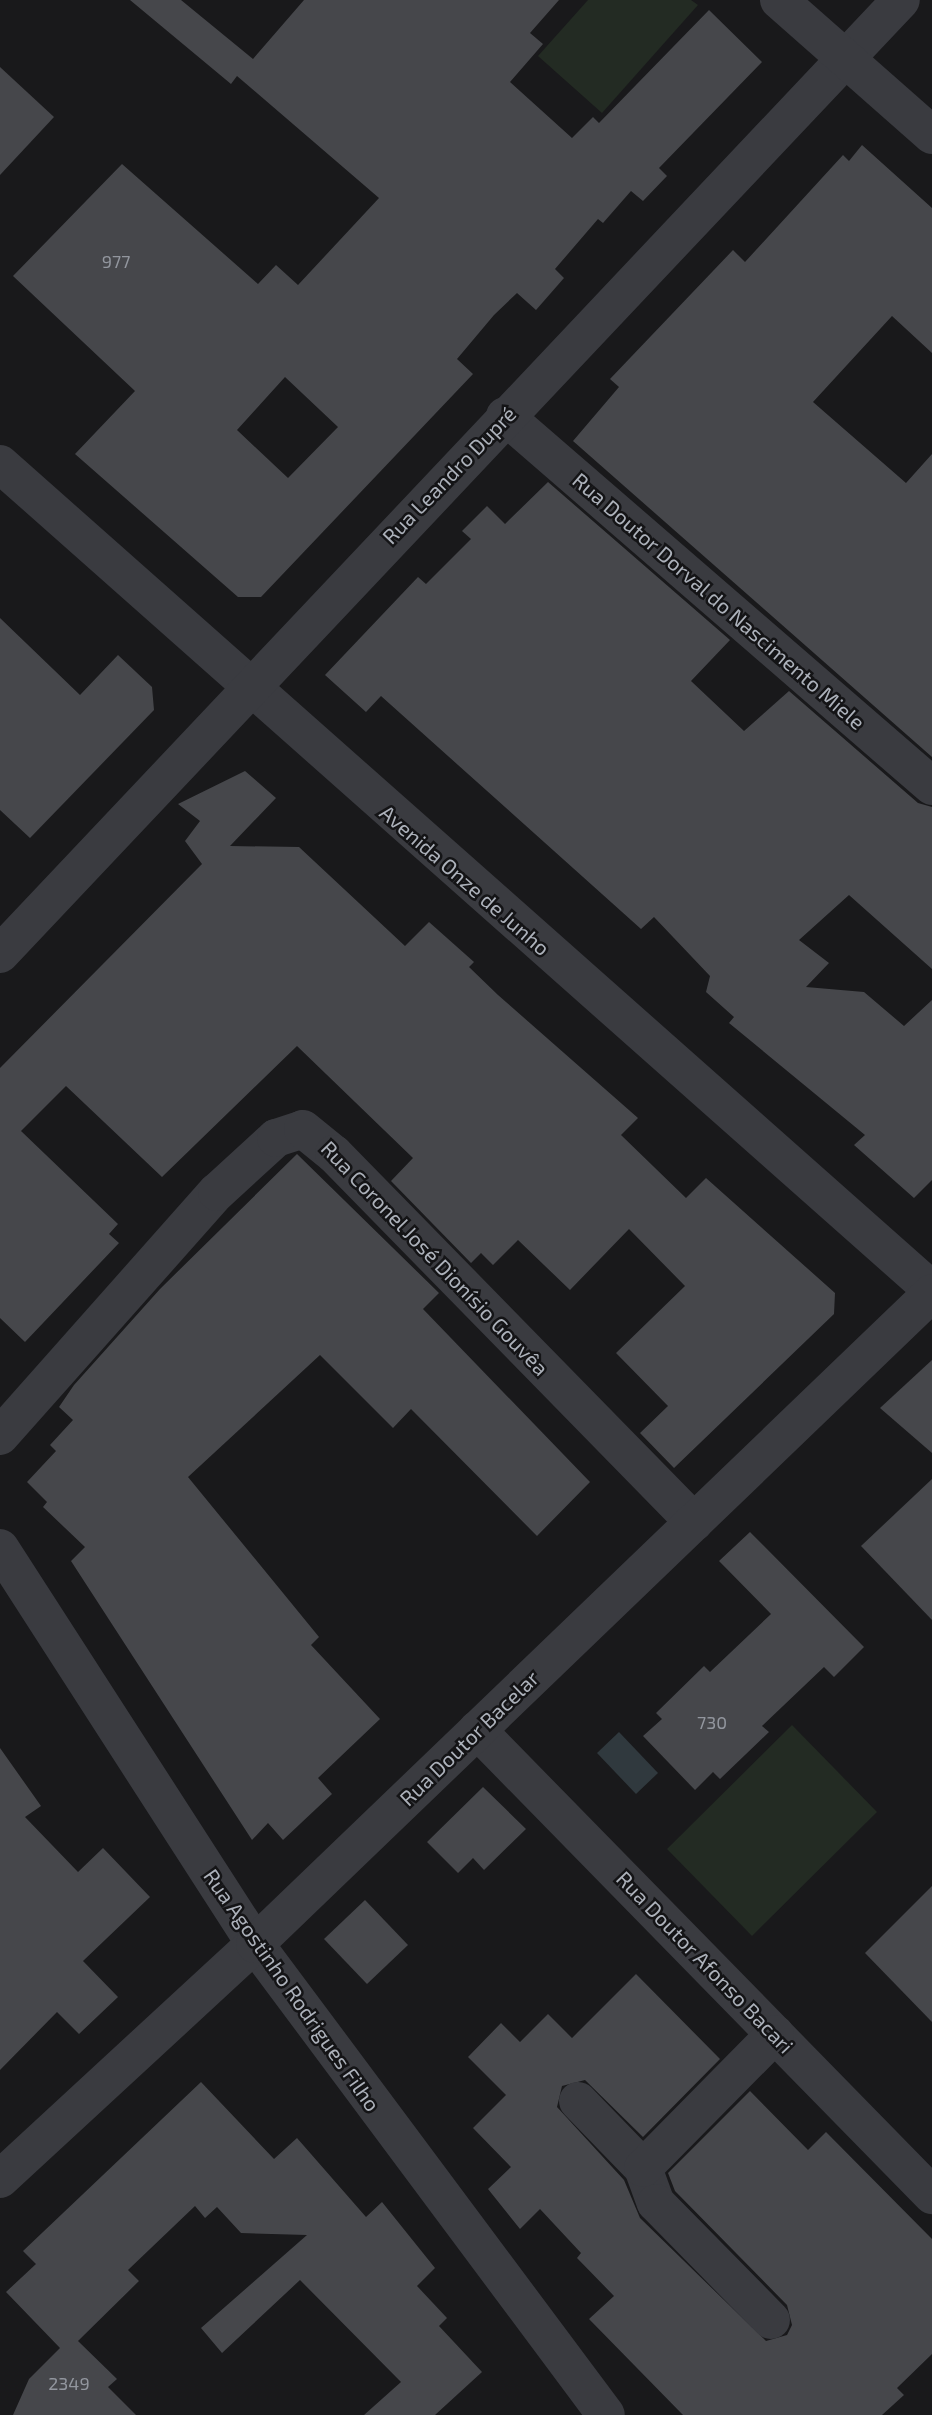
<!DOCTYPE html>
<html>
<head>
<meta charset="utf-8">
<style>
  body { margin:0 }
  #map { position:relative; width:932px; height:2415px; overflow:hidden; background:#19191b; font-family:"Exo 2",sans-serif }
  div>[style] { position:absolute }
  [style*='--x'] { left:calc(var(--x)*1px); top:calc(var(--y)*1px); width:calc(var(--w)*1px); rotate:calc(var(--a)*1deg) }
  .green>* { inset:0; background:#232b23 }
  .water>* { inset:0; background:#30393e }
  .building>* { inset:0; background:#46474b }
  .minor>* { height:38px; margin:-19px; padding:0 19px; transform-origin:19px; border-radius:19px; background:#3a3b40 }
  .tertiary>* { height:38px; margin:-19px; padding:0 19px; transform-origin:19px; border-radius:19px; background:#3a3b40 }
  span { translate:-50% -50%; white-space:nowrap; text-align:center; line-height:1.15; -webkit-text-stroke:5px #141416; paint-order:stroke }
  .number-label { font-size:18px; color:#92969e }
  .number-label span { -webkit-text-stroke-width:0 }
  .street-label { font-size:21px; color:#acb1ba }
</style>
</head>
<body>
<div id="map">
  <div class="green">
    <i style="clip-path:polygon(588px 0,691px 0,698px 5px,602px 113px,538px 56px)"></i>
    <i style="clip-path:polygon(792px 1725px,877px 1812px,752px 1936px,667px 1849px)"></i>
  </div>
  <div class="water">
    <i style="clip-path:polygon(619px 1732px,658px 1773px,636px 1794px,597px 1753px)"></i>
  </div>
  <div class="building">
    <i style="clip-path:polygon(evenodd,130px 0,181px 0,253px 59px,304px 0,559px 0,530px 33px,543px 44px,510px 82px,572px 138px,593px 117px,599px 123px,709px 10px,762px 62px,659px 168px,667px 176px,643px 201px,631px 191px,603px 223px,598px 219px,555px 269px,564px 278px,536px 310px,517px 293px,494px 315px,457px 359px,473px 374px,261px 597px,238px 597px,75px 454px,135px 391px,13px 276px,122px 164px,258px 284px,276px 265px,298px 285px,379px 198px,237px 76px,231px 84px,130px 0,285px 377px,338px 427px,288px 478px,237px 430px,285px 377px)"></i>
    <i style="clip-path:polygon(0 67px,54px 117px,0 175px)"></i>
    <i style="clip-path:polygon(862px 145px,932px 208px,932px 353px,892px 316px,813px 402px,906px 483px,932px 454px,932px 757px,573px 441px,619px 387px,610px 379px,733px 250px,745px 262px,843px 155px,849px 161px)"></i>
    <i style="clip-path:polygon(548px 482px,730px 640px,691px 681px,744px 731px,789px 691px,918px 803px,932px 807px,932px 969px,849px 895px,799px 940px,829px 963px,806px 987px,864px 992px,904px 1026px,932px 1000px,932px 1180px,914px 1198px,854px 1145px,865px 1135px,729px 1023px,734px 1017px,706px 992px,710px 976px,654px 917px,641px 929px,381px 696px,366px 712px,325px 675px,418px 577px,426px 584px,471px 539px,462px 531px,487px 506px,505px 524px)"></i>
    <i style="clip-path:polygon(0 618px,80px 695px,118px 655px,152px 687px,154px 710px,30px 838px,0 810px)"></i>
    <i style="clip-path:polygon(245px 771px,276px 798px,230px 846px,299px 847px,405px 946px,429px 922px,474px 962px,469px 967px,498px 995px,638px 1118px,621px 1135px,686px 1198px,706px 1178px,835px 1293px,834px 1314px,674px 1468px,640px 1433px,668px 1406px,616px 1353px,685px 1286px,629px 1229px,570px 1290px,518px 1240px,493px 1265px,481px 1253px,471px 1263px,391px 1181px,413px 1158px,297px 1046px,162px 1177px,66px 1086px,21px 1131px,118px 1224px,109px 1234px,119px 1243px,25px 1342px,0 1318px,0 1068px,202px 864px,185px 841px,200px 821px,178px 804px)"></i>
    <i style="clip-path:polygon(297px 1154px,439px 1293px,423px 1309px,590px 1482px,537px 1536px,411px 1409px,393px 1428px,320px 1355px,188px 1477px,319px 1637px,311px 1645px,380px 1719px,318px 1778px,332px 1794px,317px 1808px,283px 1840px,268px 1823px,252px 1840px,71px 1561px,85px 1547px,43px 1507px,47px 1502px,27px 1482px,56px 1451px,50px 1445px,73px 1420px,59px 1407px,74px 1385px,160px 1289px)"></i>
    <i style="clip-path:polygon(932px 1360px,932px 1453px,880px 1408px)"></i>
    <i style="clip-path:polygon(932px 1479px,932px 1620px,861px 1546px)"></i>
    <i style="clip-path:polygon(750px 1532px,864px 1647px,834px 1677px,824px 1667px,762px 1726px,769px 1732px,720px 1779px,713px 1772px,695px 1790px,643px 1736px,662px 1719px,656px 1713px,704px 1666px,710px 1672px,771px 1614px,719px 1561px)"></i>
    <i style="clip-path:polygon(0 1748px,41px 1806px,25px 1817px,78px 1872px,103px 1848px,150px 1897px,83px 1961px,118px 1997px,79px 2034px,57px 2012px,0 2070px)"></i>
    <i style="clip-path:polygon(483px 1787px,526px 1829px,484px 1870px,473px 1858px,458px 1873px,427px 1842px)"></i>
    <i style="clip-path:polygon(932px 1886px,932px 2022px,865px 1953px)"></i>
    <i style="clip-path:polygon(365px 1900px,408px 1945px,367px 1984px,324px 1939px)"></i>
    <i style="clip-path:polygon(636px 1974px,720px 2059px,643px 2137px,585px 2080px,562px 2086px,557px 2107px,624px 2180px,640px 2218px,766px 2341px,787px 2335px,792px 2325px,787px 2305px,675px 2191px,668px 2173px,750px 2091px,808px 2150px,826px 2132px,932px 2239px,932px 2354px,897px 2388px,904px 2395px,882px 2415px,683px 2415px,589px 2319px,614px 2296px,577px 2258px,581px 2253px,540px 2209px,520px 2229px,488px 2189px,511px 2167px,473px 2128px,506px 2095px,468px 2057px,501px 2023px,520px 2042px,548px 2014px,572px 2038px)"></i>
    <i style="clip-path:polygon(201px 2082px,274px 2159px,297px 2138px,366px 2217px,382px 2202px,435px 2268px,417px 2286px,447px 2318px,439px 2326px,482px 2372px,435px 2415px,364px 2415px,401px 2382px,300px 2280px,222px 2353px,201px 2328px,307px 2235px,241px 2233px,217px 2207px,205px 2218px,195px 2206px,128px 2270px,139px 2281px,78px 2341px,117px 2379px,108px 2387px,136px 2415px,13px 2415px,29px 2379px,60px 2348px,6px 2292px,36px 2264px,23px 2251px)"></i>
  </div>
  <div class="minor">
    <i style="--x:505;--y:416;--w:565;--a:40.91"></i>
    <i style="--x:0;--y:464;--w:1245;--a:41.55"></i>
    <i style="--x:0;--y:954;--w:1312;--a:-46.64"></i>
    <i style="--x:0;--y:1436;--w:327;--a:-48.4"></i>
    <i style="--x:217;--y:1192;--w:80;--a:-42.5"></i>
    <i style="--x:276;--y:1138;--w:28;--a:-18"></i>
    <i style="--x:303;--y:1129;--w:40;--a:39"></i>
    <i style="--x:334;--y:1154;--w:515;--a:45.63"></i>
    <i style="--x:0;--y:1548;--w:471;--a:57.2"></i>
    <i style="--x:255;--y:1944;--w:587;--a:53.31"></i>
    <i style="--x:477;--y:1730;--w:651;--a:45.62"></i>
    <i style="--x:578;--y:2101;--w:93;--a:45.9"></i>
    <i style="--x:643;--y:2168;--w:37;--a:70"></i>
    <i style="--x:656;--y:2203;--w:164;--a:45.5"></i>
    <i style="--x:643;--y:2168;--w:188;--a:-45.4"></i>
  </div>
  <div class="tertiary">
    <i style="--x:779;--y:0;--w:204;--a:41.4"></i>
    <i style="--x:0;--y:2179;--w:347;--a:-42.7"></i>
    <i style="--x:255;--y:1944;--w:939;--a:-43.88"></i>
  </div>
  <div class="number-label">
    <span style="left:116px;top:261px">977</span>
    <span style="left:712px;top:1722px">730</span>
    <span style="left:69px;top:2383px">2349</span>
  </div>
  <div class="street-label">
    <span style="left:449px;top:475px;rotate:-46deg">Rua Leandro Dupré</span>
    <span style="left:719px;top:601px;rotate:41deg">Rua Doutor Dorval do Nascimento Miele</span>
    <span style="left:465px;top:880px;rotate:41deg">Avenida Onze de Junho</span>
    <span style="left:435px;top:1258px;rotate:46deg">Rua Coronel José Dionísio Gouvêa</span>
    <span style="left:469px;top:1738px;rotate:-44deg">Rua Doutor Bacelar</span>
    <span style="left:705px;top:1962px;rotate:46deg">Rua Doutor Afonso Bacari</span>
    <span style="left:292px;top:1990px;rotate:55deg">Rua Agostinho Rodrigues Filho</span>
  </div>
</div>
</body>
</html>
